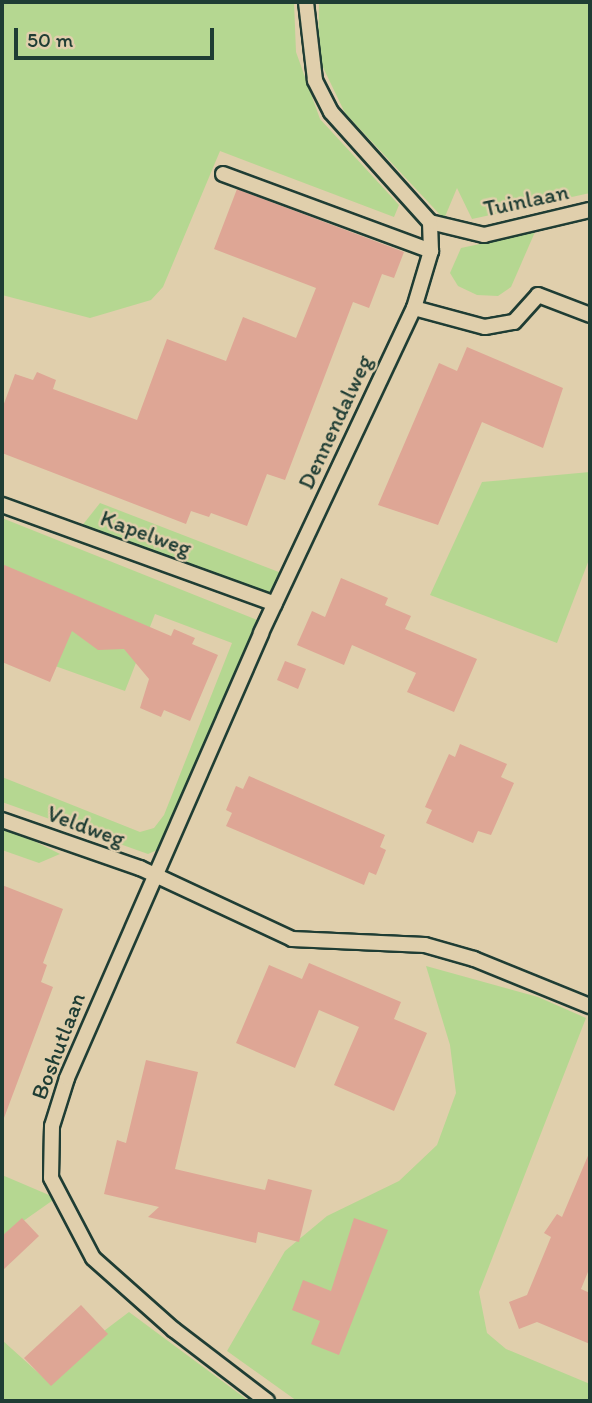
<!DOCTYPE html>
<html>
<head>
<meta charset="utf-8">
<style>
  body { margin:0 }
  #map { position:relative; width:592px; height:1403px; overflow:hidden; background:#e0cfac; font-family:Itim,sans-serif }
  div>[style] { position:absolute }
  [style*='--x'] { left:calc(var(--x)*1px); top:calc(var(--y)*1px); width:calc(var(--w)*1px); rotate:calc(var(--a)*1deg) }
  .green>* { inset:0; background:#b5d791 }
  .building>* { inset:0; background:#dea695 }
  .roads { filter:drop-shadow(2px 0 #1f3d34) drop-shadow(-2px 0 #1f3d34) drop-shadow(0 2px #1f3d34) drop-shadow(0 -2px #1f3d34) }
  .lane>* { height:14px; margin:-7px; padding:0 7px; transform-origin:7px; border-radius:7px; background:#e0cfac }
  span { translate:-50% -50%; white-space:nowrap; text-align:center; line-height:1.15; -webkit-text-stroke:5px #e0cfac; paint-order:stroke }
  .street-label { font-size:23px; color:#1f3d34 }
  .frame { position:absolute; inset:0; border:4px solid #1f3d34; pointer-events:none }
  .scale { position:absolute; left:14px; top:28px; width:200px; height:32px; box-sizing:border-box; border:4px solid #1f3d34; border-top:0; padding-left:9px; font-size:21px; line-height:24px; white-space:nowrap; color:#1f3d34; -webkit-text-stroke:5px #e0cfac; paint-order:stroke }
</style>
</head>
<body>
<div id="map">
  <div class="green">
    <i style="clip-path:polygon(2px 2px,294px 2px,296px 52px,320px 119px,399px 205px,394px 217px,220px 151px,163px 287px,151px 300px,90px 318px,2px 295px)"></i>
    <i style="clip-path:polygon(319px 2px,590px 2px,590px 193px,472px 219px,457px 188px,444px 219px,345px 113px,318px 57px)"></i>
    <i style="clip-path:polygon(535px 232px,511px 287px,498px 296px,477px 295px,458px 286px,450px 273px,461px 248px)"></i>
    <i style="clip-path:polygon(590px 472px,590px 557px,557px 643px,430px 595px,482px 482px)"></i>
    <i style="clip-path:polygon(100px 503px,284px 574px,273px 602px,81px 527px)"></i>
    <i style="clip-path:polygon(2px 518px,267px 624px,162px 848px,148px 854px,2px 802px,2px 777px,140px 832px,154px 828px,164px 815px,232px 643px,155px 614px,125px 691px,2px 647px)"></i>
    <i style="clip-path:polygon(2px 827px,28px 838px,60px 854px,39px 863px,2px 850px)"></i>
    <i style="clip-path:polygon(426px 966px,538px 997px,586px 1018px,479px 1292px,487px 1333px,506px 1349px,590px 1384px,590px 1401px,297px 1401px,227px 1351px,285px 1251px,327px 1216px,399px 1181px,437px 1145px,456px 1093px,450px 1045px)"></i>
    <i style="clip-path:polygon(2px 1175px,56px 1198px,2px 1236px)"></i>
    <i style="clip-path:polygon(129px 1312px,249px 1401px,2px 1401px,2px 1340px,43px 1377px)"></i>
  </div>
  <div class="building">
    <i style="clip-path:polygon(237px 189px,404px 252px,394px 278px,382px 274px,369px 308px,353px 302px,285px 480px,267px 474px,247px 526px,211px 513px,209px 517px,191px 511px,186px 524px,2px 453px,2px 409px,15px 374px,33px 380px,37px 372px,56px 380px,53px 389px,137px 420px,167px 339px,226px 361px,243px 317px,296px 338px,316px 288px,214px 249px)"></i>
    <i style="clip-path:polygon(467px 347px,563px 388px,543px 448px,482px 422px,438px 525px,378px 505px,439px 363px,457px 371px)"></i>
    <i style="clip-path:polygon(2px 564px,171px 636px,174px 629px,195px 638px,192px 644px,218px 655px,190px 721px,164px 710px,161px 717px,140px 708px,149px 679px,124px 649px,98px 650px,72px 631px,50px 682px,2px 662px)"></i>
    <i style="clip-path:polygon(341px 578px,388px 598px,385px 605px,411px 616px,405px 629px,477px 659px,454px 712px,407px 692px,416px 673px,352px 645px,344px 665px,297px 645px,312px 611px,325px 617px)"></i>
    <i style="clip-path:polygon(285px 661px,306px 669px,298px 689px,277px 680px)"></i>
    <i style="clip-path:polygon(460px 744px,507px 764px,501px 777px,514px 783px,491px 835px,478px 831px,473px 843px,426px 823px,432px 810px,425px 807px,449px 754px,455px 757px)"></i>
    <i style="clip-path:polygon(249px 776px,385px 835px,380px 847px,386px 850px,376px 875px,369px 872px,364px 885px,226px 826px,232px 813px,226px 810px,236px 786px,243px 789px)"></i>
    <i style="clip-path:polygon(2px 885px,63px 909px,43px 963px,47px 965px,41px 982px,53px 987px,4px 1118px)"></i>
    <i style="clip-path:polygon(309px 963px,401px 1002px,394px 1019px,427px 1033px,394px 1111px,334px 1085px,359px 1027px,319px 1010px,295px 1068px,236px 1043px,269px 965px,302px 979px)"></i>
    <i style="clip-path:polygon(146px 1060px,198px 1072px,175px 1169px,265px 1190px,268px 1179px,312px 1190px,299px 1242px,258px 1232px,256px 1243px,148px 1217px,159px 1207px,104px 1194px,117px 1140px,126px 1143px)"></i>
    <i style="clip-path:polygon(590px 1151px,590px 1267px,581px 1289px,590px 1293px,590px 1344px,537px 1322px,519px 1329px,509px 1302px,527px 1295px,551px 1237px,544px 1233px,557px 1214px,562px 1217px)"></i>
    <i style="clip-path:polygon(22px 1218px,39px 1236px,2px 1271px,2px 1236px)"></i>
    <i style="clip-path:polygon(354px 1218px,388px 1230px,339px 1355px,311px 1344px,320px 1321px,292px 1310px,303px 1280px,331px 1291px)"></i>
    <i style="clip-path:polygon(81px 1305px,108px 1334px,51px 1386px,24px 1358px)"></i>
  </div>
  <div class="roads">
    <div class="lane">
      <i style="--x:223;--y:174;--w:222;--a:20.3"></i>
      <i style="--x:430;--y:222;--w:56;--a:13.5"></i>
      <i style="--x:484;--y:235;--w:109;--a:-13.3"></i>
      <i style="--x:414;--y:308;--w:73;--a:15"></i>
      <i style="--x:485;--y:327;--w:29;--a:-10"></i>
      <i style="--x:514;--y:322;--w:36;--a:-48"></i>
      <i style="--x:538;--y:295;--w:56;--a:21"></i>
      <i style="--x:2;--y:505;--w:290;--a:19.9"></i>
      <i style="--x:2;--y:820;--w:146;--a:19.2"></i>
      <i style="--x:140;--y:868;--w:168;--a:25"></i>
      <i style="--x:292;--y:939;--w:133;--a:2.6"></i>
      <i style="--x:425;--y:945;--w:51;--a:15.9"></i>
      <i style="--x:474;--y:959;--w:125;--a:22.1"></i>
      <i style="--x:267;--y:1401;--w:117;--a:-142.6"></i>
      <i style="--x:174;--y:1330;--w:108;--a:-138.4"></i>
      <i style="--x:93;--y:1258;--w:90;--a:-117.7"></i>
      <i style="--x:51;--y:1178;--w:52;--a:-88.9"></i>
      <i style="--x:52;--y:1126;--w:50;--a:-72.6"></i>
      <i style="--x:67;--y:1078;--w:485;--a:-66.4"></i>
      <i style="--x:261;--y:633;--w:359;--a:-64.8"></i>
      <i style="--x:414;--y:308;--w:59;--a:-73.4"></i>
      <i style="--x:431;--y:251;--w:29;--a:-92"></i>
      <i style="--x:430;--y:222;--w:148;--a:-132"></i>
      <i style="--x:331;--y:112;--w:36;--a:-117"></i>
      <i style="--x:315;--y:80;--w:79;--a:-96.6"></i>
    </div>
  </div>
  <div class="street-label">
    <span style="left:526px;top:200px;rotate:-12deg">Tuinlaan</span>
    <span style="left:335px;top:422px;rotate:-65deg">Dennendalweg</span>
    <span style="left:146px;top:533px;rotate:20deg">Kapelweg</span>
    <span style="left:86px;top:826px;rotate:20deg">Veldweg</span>
    <span style="left:58px;top:1046px;rotate:-69deg">Boshutlaan</span>
  </div>
  <div class="frame"></div>
  <div class="scale">50 m</div>
</div>
</body>
</html>
